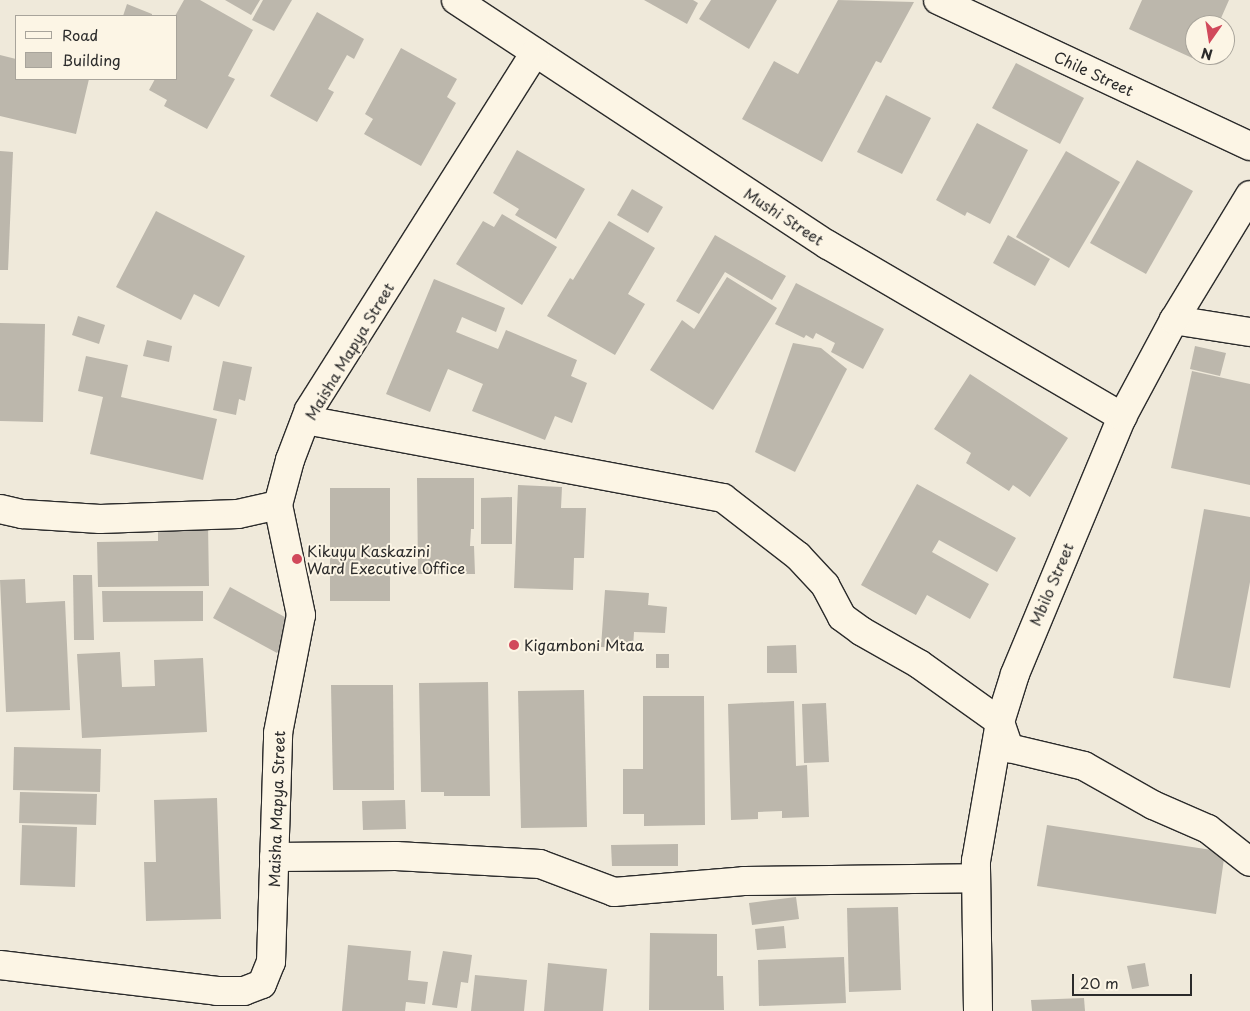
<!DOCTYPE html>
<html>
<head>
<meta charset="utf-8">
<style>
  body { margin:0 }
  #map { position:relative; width:1250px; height:1011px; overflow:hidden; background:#efe9da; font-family:"Playpen Sans",sans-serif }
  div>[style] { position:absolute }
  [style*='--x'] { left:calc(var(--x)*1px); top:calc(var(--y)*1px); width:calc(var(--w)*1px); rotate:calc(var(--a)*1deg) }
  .building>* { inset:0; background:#bcb7ac }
  .roads { filter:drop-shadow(1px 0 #2b2b2b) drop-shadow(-1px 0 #2b2b2b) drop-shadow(0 1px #2b2b2b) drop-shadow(0 -1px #2b2b2b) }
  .minor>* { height:28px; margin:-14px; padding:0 14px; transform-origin:14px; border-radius:14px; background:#fcf5e5 }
  .dots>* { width:14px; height:14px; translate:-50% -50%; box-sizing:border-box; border:2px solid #fcf5e5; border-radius:50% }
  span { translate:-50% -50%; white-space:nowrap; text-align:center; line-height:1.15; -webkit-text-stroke:4px #fcf5e5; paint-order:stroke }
  .street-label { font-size:15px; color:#2b2b2b }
  .poi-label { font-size:15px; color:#2b2b2b }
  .left { translate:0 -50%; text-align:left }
  .legend { position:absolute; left:15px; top:15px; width:162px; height:65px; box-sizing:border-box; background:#fcf5e5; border:1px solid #a8a49b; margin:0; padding:6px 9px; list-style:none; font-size:15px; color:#2b2b2b }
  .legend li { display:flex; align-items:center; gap:10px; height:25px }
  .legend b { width:25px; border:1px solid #a8a49b }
  .north { position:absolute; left:1185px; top:15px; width:50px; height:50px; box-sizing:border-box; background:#fcf5e5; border:1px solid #a8a49b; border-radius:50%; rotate:193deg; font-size:14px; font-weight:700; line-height:20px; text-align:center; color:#2b2b2b }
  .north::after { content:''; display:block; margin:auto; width:18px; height:22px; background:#d1495b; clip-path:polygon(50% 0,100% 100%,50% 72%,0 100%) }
  .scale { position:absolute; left:1072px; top:974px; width:120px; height:22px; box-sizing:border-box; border:2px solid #2b2b2b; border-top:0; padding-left:6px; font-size:15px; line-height:18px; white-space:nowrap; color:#2b2b2b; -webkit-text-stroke:4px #fcf5e5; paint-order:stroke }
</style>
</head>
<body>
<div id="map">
  <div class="building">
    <i style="clip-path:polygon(184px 0,200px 0,253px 30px,228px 76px,235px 79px,207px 129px,164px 106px,167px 100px,149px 90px,155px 79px,176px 79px,175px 16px)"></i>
    <i style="clip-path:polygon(225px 0,260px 0,251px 15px)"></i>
    <i style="clip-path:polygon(263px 0,292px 0,274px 31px,252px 20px)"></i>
    <i style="clip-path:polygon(644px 0,693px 0,698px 3px,687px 24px)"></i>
    <i style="clip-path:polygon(711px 0,777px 0,749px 49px,699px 19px)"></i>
    <i style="clip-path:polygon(838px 0,914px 2px,881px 63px,876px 61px,822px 162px,742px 119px,774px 61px,798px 74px)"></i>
    <i style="clip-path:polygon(1142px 0,1229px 0,1218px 25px,1195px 25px,1195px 55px,1204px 55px,1201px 62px,1129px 29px)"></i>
    <i style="clip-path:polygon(127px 4px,152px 14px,152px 16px,123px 16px)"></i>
    <i style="clip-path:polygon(317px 12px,364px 39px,354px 59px,347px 55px,328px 89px,334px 92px,317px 122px,270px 96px)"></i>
    <i style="clip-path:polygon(401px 48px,457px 79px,447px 97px,456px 103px,421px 166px,364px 134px,373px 119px,365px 114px)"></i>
    <i style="clip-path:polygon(0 55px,16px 59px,16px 79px,89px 79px,76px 134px,0 116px)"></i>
    <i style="clip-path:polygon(1016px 63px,1084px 98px,1060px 144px,992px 108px)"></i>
    <i style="clip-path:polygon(886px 95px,931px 118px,902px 174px,857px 152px)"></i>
    <i style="clip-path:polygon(977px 123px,1028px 150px,990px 224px,967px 212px,965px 216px,936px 200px)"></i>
    <i style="clip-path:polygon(517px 150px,585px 189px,556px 239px,515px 215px,519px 209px,493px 193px)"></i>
    <i style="clip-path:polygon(0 151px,13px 152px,8px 270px,0 270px)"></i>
    <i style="clip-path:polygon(1066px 151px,1120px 182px,1069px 268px,1016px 237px)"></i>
    <i style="clip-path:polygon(1137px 160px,1193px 191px,1146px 274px,1090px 243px)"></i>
    <i style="clip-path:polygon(632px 189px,663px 207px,648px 233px,617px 215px)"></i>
    <i style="clip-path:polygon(156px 211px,245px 256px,219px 307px,194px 294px,181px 320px,116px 287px)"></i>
    <i style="clip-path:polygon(502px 214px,557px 247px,522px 305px,456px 264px,483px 221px,494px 227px)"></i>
    <i style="clip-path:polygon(609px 221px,655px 248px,628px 294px,645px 304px,615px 355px,547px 316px,570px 278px,573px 280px)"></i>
    <i style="clip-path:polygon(715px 235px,786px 276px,772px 300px,725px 272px,699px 314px,676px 301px)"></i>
    <i style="clip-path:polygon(1008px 235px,1050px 259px,1035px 286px,993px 263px)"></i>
    <i style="clip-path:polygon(727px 277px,777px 308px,713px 410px,650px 370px,682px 320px,694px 329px)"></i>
    <i style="clip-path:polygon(434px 279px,505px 308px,496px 332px,462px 317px,456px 332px,498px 349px,506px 330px,577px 360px,571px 376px,587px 383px,572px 423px,555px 416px,545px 440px,472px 411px,483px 384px,448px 369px,430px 412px,386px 394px)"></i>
    <i style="clip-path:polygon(796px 283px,884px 329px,863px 369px,831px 352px,835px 343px,816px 333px,813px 339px,806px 335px,804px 338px,775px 324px)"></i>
    <i style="clip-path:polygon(78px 316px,105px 325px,99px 344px,72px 335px)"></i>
    <i style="clip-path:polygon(0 323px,45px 324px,43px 422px,0 421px)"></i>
    <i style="clip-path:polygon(147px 340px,172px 346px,169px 362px,143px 356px)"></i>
    <i style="clip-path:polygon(793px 343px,821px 348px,847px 369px,795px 472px,755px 452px)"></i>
    <i style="clip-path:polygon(1195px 346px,1226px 353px,1220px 376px,1190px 369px)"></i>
    <i style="clip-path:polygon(86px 356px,128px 365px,121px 397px,217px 419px,203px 480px,90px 454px,103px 397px,78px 391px)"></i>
    <i style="clip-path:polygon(223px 361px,252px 367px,245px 401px,239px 399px,236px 415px,213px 410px)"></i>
    <i style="clip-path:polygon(1192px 371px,1250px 384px,1250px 485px,1171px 468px)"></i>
    <i style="clip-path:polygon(970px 374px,1068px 438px,1030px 497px,1013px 485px,1009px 491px,966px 463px,971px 453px,934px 429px)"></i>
    <i style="clip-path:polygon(417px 478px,474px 478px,474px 529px,471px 529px,470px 546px,474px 546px,475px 574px,418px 574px)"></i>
    <i style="clip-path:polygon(917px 484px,1016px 538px,997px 572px,939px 540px,932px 552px,989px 584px,970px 619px,927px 595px,916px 615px,861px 585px)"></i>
    <i style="clip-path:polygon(518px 485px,562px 487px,561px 508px,586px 508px,584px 558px,574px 558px,573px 590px,514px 588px)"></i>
    <i style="clip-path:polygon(330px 488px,390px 488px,390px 601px,330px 601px)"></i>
    <i style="clip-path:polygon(512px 497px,512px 544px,481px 544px,481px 498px)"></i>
    <i style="clip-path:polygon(1204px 509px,1250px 517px,1250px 582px,1230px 688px,1173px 678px)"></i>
    <i style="clip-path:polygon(158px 524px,208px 524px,209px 586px,98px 587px,97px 542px,158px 541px)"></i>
    <i style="clip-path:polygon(73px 575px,92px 575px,94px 640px,74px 640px)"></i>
    <i style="clip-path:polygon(25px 579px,26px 603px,65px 601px,70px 710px,6px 712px,0 580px)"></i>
    <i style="clip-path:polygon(230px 587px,294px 622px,277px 653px,213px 618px)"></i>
    <i style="clip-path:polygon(605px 590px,649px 593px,648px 605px,667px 607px,665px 633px,634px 632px,633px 648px,601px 647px)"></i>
    <i style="clip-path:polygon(102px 591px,203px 591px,203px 621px,103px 622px)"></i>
    <i style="clip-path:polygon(796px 645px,797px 673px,767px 673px,767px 646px)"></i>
    <i style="clip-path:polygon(120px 652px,122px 687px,155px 686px,154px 660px,203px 658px,207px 732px,82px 738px,77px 654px)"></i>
    <i style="clip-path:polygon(656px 654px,669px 654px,669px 668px,656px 668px)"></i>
    <i style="clip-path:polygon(488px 682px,490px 796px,444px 796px,444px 792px,421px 792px,419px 683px)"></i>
    <i style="clip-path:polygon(331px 685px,393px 685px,394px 790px,333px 790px)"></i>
    <i style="clip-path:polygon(584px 690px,587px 827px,521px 828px,518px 691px)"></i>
    <i style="clip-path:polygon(643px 696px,704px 696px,705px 825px,644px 826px,644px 814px,623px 814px,623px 769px,643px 769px)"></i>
    <i style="clip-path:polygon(794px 701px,796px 766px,807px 765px,809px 817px,782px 818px,782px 811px,758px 812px,758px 819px,731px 820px,728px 704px)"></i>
    <i style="clip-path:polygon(826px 703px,829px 762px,804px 763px,802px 704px)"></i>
    <i style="clip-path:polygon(14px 747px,101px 749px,100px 792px,13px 790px)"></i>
    <i style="clip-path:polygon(20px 792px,97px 794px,96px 825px,19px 823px)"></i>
    <i style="clip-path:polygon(217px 798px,221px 919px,146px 921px,144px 862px,156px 862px,154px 800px)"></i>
    <i style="clip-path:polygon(405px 800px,406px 829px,363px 830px,362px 801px)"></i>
    <i style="clip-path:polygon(22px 825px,77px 827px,75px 887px,20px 885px)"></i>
    <i style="clip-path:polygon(1047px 825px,1225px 852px,1216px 914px,1037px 886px)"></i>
    <i style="clip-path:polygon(678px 844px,678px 866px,612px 866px,611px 845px)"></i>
    <i style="clip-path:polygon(796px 897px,799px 919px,752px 925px,749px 903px)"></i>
    <i style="clip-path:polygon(898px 907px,901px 990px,849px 992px,847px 908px)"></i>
    <i style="clip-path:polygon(784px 926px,786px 948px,757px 950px,755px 929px)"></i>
    <i style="clip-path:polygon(650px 933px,717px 934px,717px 976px,723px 976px,724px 1010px,649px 1010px)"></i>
    <i style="clip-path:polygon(348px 945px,411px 951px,408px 980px,428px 982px,425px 1004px,406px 1002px,405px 1011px,342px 1011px)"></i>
    <i style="clip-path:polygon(443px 951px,472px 955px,468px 983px,461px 982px,457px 1008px,432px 1005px)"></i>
    <i style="clip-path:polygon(844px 957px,846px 1003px,759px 1006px,758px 960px)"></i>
    <i style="clip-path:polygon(548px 963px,607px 969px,603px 1011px,544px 1011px)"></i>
    <i style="clip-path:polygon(1145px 963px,1149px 986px,1132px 989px,1127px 966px)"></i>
    <i style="clip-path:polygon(475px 975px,527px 980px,524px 1011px,471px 1011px)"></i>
    <i style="clip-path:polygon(1084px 998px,1085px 1011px,1032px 1011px,1031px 1000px)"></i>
  </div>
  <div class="roads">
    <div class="minor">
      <i style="--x:456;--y:0;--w:445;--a:33.4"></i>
      <i style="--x:828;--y:245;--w:341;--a:30.3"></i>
      <i style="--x:938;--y:0;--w:344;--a:25.1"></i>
      <i style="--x:1174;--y:320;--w:77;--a:9"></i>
      <i style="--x:306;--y:420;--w:424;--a:10.6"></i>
      <i style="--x:723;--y:498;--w:95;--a:37.7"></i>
      <i style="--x:798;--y:556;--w:40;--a:47"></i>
      <i style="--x:825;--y:585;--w:36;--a:62"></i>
      <i style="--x:842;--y:617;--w:24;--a:36"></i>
      <i style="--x:861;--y:631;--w:67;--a:29.6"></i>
      <i style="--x:919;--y:664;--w:100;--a:35.6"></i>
      <i style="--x:1000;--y:722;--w:28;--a:71"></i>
      <i style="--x:1009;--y:748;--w:77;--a:13.5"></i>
      <i style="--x:1084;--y:766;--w:79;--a:29.5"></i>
      <i style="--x:1153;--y:805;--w:60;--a:23.6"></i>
      <i style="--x:1208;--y:829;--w:53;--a:38.2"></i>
      <i style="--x:0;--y:509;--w:23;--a:13"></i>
      <i style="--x:22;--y:514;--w:78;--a:3.7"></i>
      <i style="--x:100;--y:519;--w:138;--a:-2.1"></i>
      <i style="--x:238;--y:514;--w:41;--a:-12.7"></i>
      <i style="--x:274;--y:857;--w:122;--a:-0.5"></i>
      <i style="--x:396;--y:856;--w:144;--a:3.2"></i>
      <i style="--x:540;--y:864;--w:79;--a:20.7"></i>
      <i style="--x:614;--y:892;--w:130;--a:-4.8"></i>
      <i style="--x:744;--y:881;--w:231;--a:-0.7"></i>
      <i style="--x:0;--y:965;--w:219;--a:6.8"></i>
      <i style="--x:217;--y:991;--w:27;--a:0"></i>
      <i style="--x:244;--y:991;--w:19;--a:-21"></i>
      <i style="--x:262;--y:984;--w:24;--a:-68"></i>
      <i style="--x:271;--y:962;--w:229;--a:-88.2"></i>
      <i style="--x:278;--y:733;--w:120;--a:-79"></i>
      <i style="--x:301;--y:615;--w:112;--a:-101.8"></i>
      <i style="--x:278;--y:505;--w:47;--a:-75.1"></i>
      <i style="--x:290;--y:460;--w:53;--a:-69.2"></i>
      <i style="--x:309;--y:410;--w:423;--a:-57.7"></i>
      <i style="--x:978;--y:1011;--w:150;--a:-90.8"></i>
      <i style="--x:976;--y:861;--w:141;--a:-80.2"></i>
      <i style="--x:1000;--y:722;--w:50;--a:-72.6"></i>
      <i style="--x:1015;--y:674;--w:278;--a:-67.4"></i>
      <i style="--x:1122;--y:417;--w:110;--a:-61.8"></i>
      <i style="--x:1174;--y:320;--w:146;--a:-58.7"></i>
    </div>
  </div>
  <div class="dots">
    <i style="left:297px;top:559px;background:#d1495b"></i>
    <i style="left:514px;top:645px;background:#d1495b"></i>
  </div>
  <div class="street-label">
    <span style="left:1094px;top:73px;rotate:25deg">Chile Street</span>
    <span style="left:784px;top:216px;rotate:33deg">Mushi Street</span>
    <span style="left:349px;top:351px;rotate:-59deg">Maisha Mapya Street</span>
    <span style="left:1051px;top:584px;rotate:-67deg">Mbilo Street</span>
    <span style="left:276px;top:809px;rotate:-88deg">Maisha Mapya Street</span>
  </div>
  <div class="poi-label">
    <span class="left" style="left:307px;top:559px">Kikuyu Kaskazini<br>Ward Executive Office</span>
    <span class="left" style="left:524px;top:645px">Kigamboni Mtaa</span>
  </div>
  <ul class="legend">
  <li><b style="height:6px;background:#fcf5e5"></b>Road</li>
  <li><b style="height:14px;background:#bcb7ac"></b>Building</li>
  </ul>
  <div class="north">N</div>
  <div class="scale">20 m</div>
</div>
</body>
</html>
